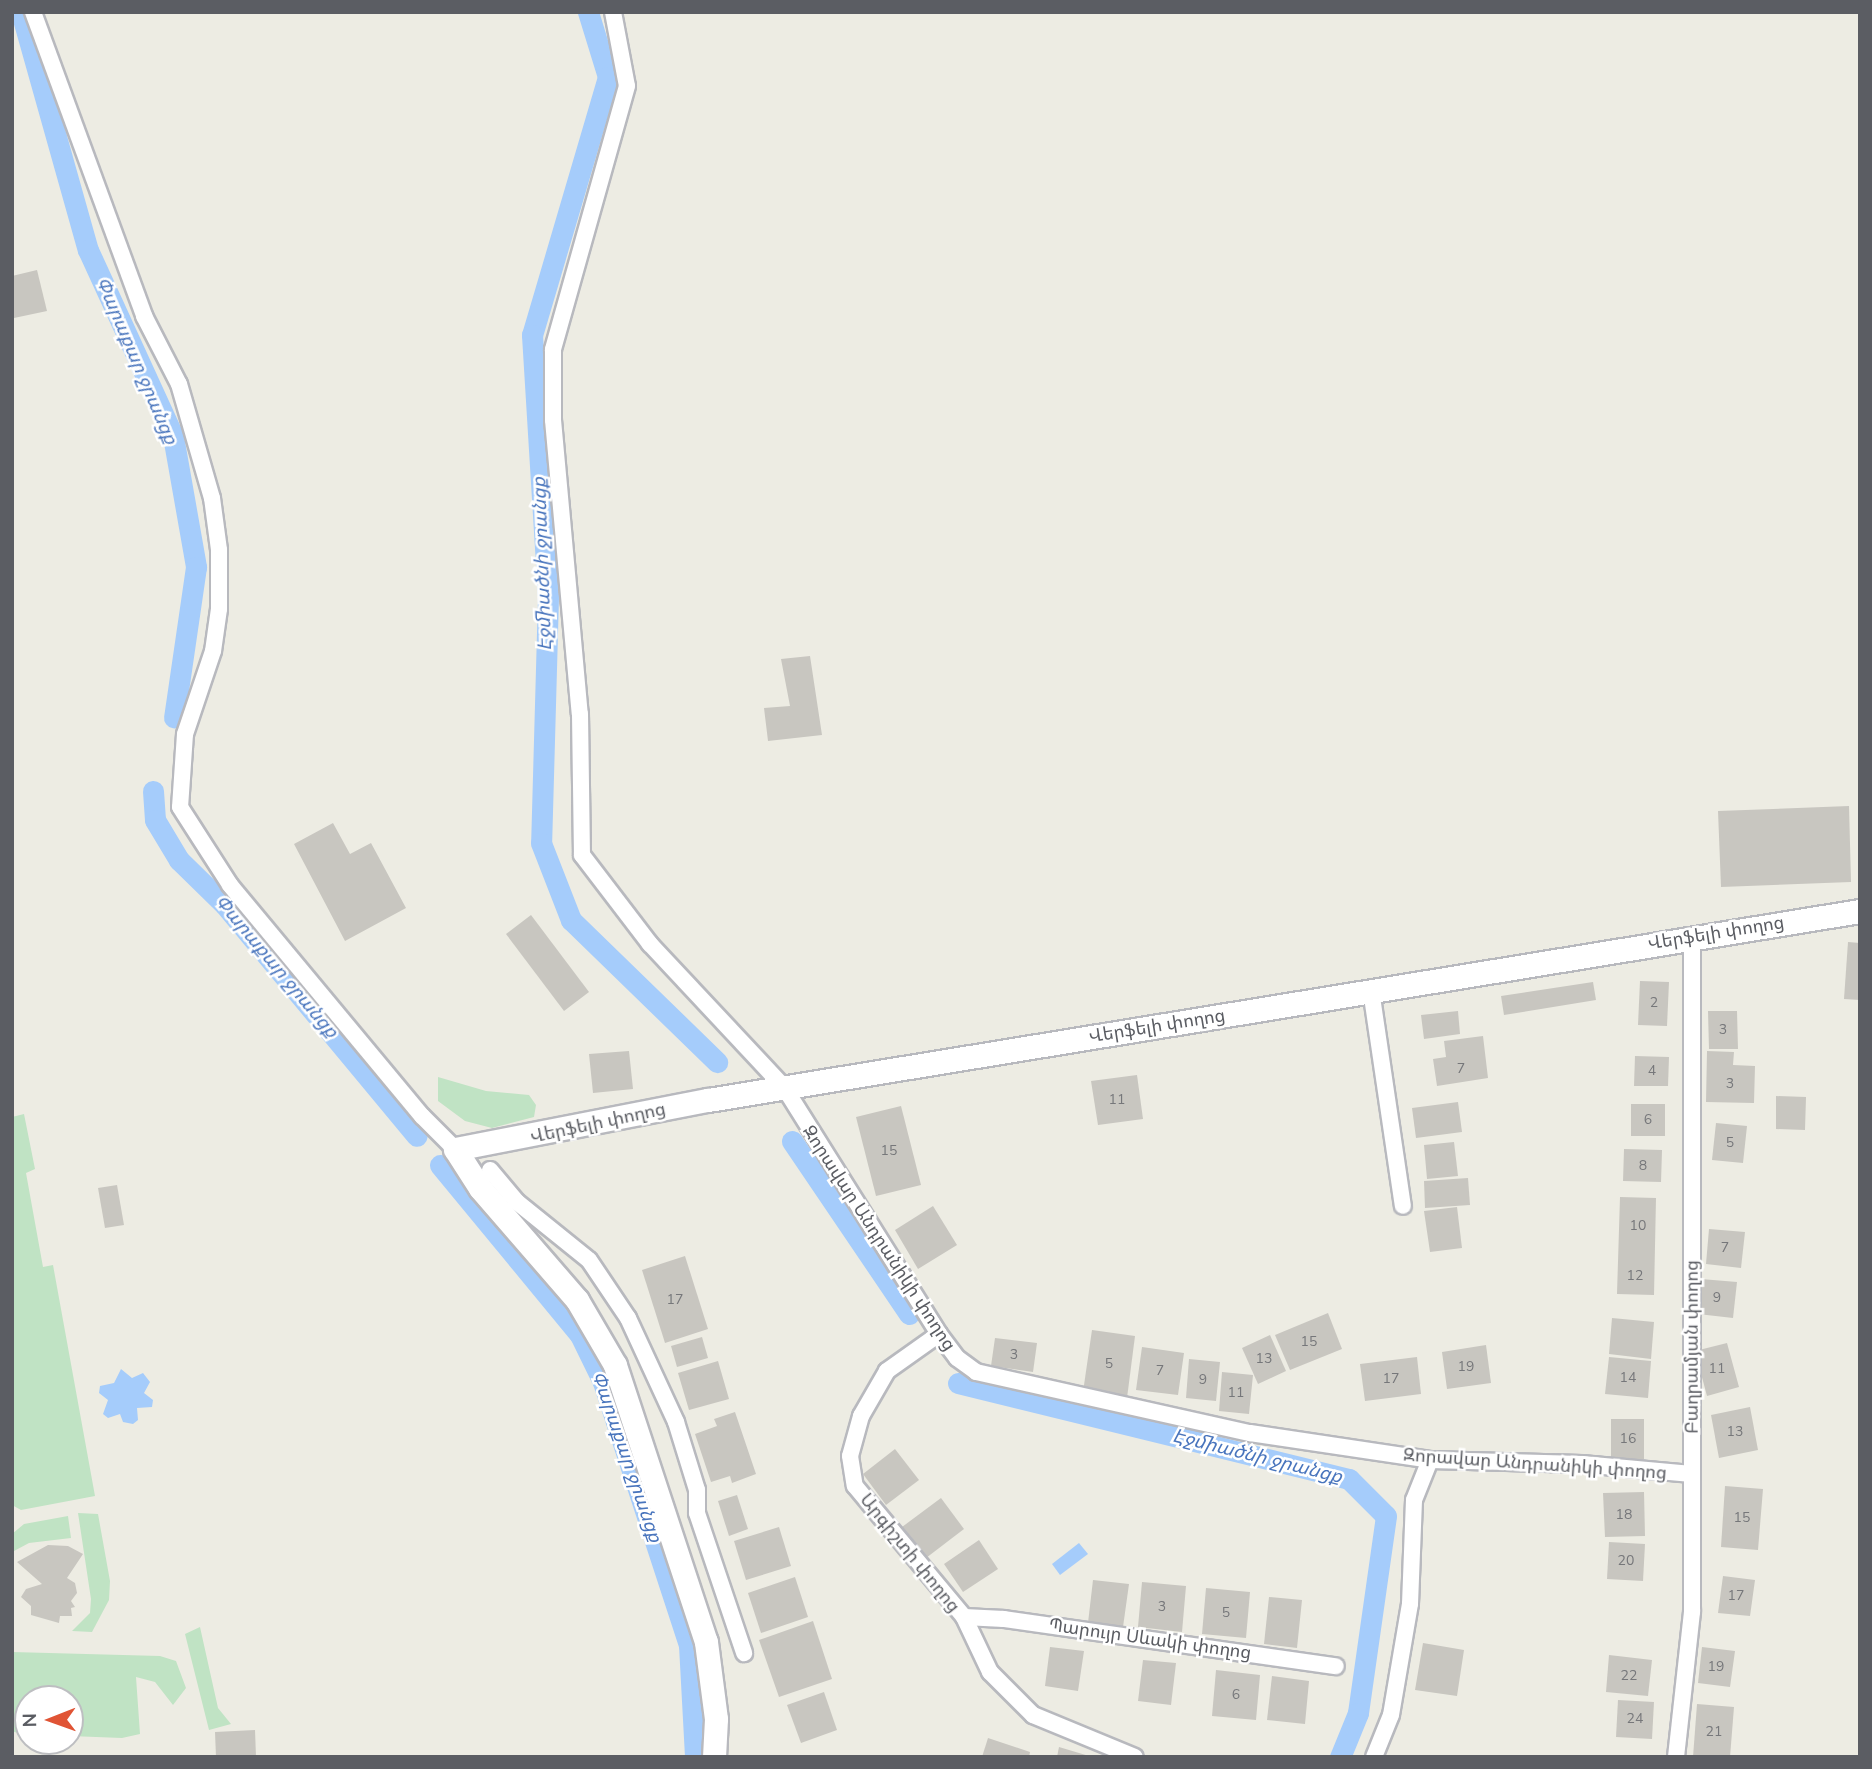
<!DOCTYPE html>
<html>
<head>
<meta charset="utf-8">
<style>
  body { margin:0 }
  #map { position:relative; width:1872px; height:1769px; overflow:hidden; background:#edece3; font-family:"Nunito Sans","Noto Sans Armenian",sans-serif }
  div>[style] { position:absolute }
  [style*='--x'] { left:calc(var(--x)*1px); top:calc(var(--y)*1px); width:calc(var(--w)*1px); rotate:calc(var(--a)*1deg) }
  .green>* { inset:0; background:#c0e3c4 }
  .water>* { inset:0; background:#a5ccfb }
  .canal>* { height:21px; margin:-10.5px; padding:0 10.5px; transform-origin:10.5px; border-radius:10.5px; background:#a5ccfb }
  .building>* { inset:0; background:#c8c6c0 }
  .roads { filter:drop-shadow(2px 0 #b8b9be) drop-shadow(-2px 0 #b8b9be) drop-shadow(0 2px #b8b9be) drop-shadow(0 -2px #b8b9be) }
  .street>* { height:16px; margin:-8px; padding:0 8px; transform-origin:8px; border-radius:8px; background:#fff }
  .secondary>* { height:23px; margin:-11.5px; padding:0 11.5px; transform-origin:11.5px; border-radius:11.5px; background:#fff }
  span { translate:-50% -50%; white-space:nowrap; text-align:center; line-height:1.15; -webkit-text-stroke:5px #fff; paint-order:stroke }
  .number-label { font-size:14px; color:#76777a }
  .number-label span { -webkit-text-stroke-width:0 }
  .street-label { font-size:18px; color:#5b5d63 }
  .water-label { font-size:19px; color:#4975bd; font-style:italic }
  .frame { position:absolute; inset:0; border:14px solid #5b5d63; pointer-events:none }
  .north { position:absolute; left:14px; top:1685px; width:70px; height:70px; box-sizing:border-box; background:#fff; border:2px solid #bdbec1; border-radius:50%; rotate:269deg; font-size:19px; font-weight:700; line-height:28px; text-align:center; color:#5b5d63 }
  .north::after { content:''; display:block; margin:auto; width:24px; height:32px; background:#e05435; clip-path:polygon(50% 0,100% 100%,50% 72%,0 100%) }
</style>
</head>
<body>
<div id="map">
  <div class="green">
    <i style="clip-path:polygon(438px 1077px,486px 1091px,529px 1095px,536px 1105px,534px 1117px,492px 1128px,465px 1121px,438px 1101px)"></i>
    <i style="clip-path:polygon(24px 1114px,35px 1169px,26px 1173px,43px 1267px,53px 1265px,95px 1496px,21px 1510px,12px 1505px,12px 1117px)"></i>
    <i style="clip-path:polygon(78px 1513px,98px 1514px,110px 1581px,109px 1600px,92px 1632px,72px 1631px,90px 1613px,91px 1599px)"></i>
    <i style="clip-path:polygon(68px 1516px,71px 1538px,29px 1543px,14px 1551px,12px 1534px,24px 1524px)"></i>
    <i style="clip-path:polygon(200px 1627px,218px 1708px,231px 1724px,209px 1730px,185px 1634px)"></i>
    <i style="clip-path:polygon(12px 1652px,160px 1656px,176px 1661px,186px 1688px,173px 1705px,155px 1682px,136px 1677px,140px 1734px,122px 1738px,70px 1736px,70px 1699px,28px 1699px,28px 1737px,12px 1731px)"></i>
  </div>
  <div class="water">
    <i style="clip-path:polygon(121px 1369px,132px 1378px,143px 1373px,150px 1382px,144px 1393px,153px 1400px,152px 1407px,137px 1408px,138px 1420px,133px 1424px,123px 1422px,120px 1414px,108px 1418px,103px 1414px,108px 1400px,99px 1393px,100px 1386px,114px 1383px)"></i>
    <i style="clip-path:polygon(1079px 1543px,1088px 1554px,1060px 1575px,1052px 1564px)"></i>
  </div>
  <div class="canal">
    <i style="--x:21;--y:12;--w:247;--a:74.3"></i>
    <i style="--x:88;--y:250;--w:205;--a:65.4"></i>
    <i style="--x:173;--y:436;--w:133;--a:80"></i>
    <i style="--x:196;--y:567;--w:152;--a:98.3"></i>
    <i style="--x:588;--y:12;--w:68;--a:72.9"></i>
    <i style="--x:608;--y:77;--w:269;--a:106.4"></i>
    <i style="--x:532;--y:335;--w:262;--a:86.5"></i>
    <i style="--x:548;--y:597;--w:246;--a:91.6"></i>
    <i style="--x:541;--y:843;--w:83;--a:68.7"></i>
    <i style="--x:571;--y:920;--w:204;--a:44.2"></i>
    <i style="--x:153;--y:791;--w:29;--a:86"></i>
    <i style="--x:155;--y:820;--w:47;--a:59"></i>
    <i style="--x:179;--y:860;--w:64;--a:44.4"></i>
    <i style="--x:225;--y:905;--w:300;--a:50.3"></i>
    <i style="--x:792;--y:1141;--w:209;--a:55.9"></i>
    <i style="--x:440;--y:1165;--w:220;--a:50.5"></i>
    <i style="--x:580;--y:1335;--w:52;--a:63.9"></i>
    <i style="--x:603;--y:1382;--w:277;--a:71.9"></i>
    <i style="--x:689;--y:1645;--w:112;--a:86.9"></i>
    <i style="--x:958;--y:1383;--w:403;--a:13.8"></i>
    <i style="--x:1349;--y:1479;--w:52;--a:45"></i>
    <i style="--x:1386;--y:1516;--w:199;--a:98.1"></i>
    <i style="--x:1358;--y:1713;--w:48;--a:112.2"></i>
  </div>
  <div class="building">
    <i style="clip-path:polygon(37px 270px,47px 311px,14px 318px,12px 276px)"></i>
    <i style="clip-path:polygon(810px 656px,822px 735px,768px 741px,764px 708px,790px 706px,781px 659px)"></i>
    <i style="clip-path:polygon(1849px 806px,1851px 882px,1721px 887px,1718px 811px)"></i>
    <i style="clip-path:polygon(333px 823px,350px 854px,371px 843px,406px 908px,345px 941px,294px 844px)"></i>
    <i style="clip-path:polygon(531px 915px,589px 992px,564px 1011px,506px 934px)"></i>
    <i style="clip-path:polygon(1848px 942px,1860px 943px,1860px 1000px,1844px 999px)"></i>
    <i style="clip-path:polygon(1640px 981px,1669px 982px,1667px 1026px,1638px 1025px)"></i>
    <i style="clip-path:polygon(1593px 982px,1596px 1000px,1504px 1015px,1501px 996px)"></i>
    <i style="clip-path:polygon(1458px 1011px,1460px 1034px,1424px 1039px,1421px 1015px)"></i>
    <i style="clip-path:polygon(1708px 1011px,1737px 1011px,1738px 1049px,1709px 1049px)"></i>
    <i style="clip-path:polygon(1483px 1036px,1488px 1078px,1437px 1086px,1433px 1059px,1446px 1057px,1444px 1041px)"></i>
    <i style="clip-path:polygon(629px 1051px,633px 1089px,593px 1093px,589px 1054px)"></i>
    <i style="clip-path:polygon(1707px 1051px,1734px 1052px,1733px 1065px,1755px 1066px,1754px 1103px,1706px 1102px)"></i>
    <i style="clip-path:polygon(1635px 1056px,1669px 1057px,1668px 1086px,1634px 1086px)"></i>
    <i style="clip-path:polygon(1137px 1075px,1143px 1119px,1098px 1125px,1091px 1081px)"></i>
    <i style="clip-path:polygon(1776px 1096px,1806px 1097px,1805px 1130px,1776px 1129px)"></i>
    <i style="clip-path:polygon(1458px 1102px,1462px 1132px,1416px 1138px,1412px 1108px)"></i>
    <i style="clip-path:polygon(1631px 1104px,1665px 1104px,1665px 1136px,1631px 1136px)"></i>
    <i style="clip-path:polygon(901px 1106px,921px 1185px,876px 1196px,856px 1117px)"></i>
    <i style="clip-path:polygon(1716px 1123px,1747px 1126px,1743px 1163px,1712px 1160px)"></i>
    <i style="clip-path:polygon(1454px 1142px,1458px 1176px,1427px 1179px,1424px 1145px)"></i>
    <i style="clip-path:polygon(1624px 1149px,1662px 1150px,1661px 1182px,1623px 1181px)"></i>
    <i style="clip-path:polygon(1468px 1178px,1470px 1205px,1425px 1208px,1424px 1181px)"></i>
    <i style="clip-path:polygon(117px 1185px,124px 1225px,105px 1228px,98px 1188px)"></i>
    <i style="clip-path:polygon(1620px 1197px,1656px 1198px,1654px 1295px,1617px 1294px)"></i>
    <i style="clip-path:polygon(933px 1206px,957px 1245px,918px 1269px,895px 1230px)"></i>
    <i style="clip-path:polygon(1457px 1207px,1462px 1248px,1430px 1252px,1424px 1211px)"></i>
    <i style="clip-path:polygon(1709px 1229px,1745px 1232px,1741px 1268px,1706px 1264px)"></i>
    <i style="clip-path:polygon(685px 1256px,708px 1329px,665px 1343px,642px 1270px)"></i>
    <i style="clip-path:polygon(1701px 1279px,1737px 1282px,1733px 1318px,1698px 1314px)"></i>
    <i style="clip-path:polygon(1328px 1313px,1342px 1349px,1290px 1370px,1275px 1335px)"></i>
    <i style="clip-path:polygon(1612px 1318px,1654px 1322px,1651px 1359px,1609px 1354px)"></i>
    <i style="clip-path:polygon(1092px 1330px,1135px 1336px,1127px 1398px,1083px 1392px)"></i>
    <i style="clip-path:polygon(1270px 1335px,1286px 1371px,1258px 1384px,1242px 1348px)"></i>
    <i style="clip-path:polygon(702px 1337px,708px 1358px,677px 1367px,671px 1346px)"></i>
    <i style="clip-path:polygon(995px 1338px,1037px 1343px,1033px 1372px,991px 1366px)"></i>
    <i style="clip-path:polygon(1727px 1343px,1739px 1387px,1707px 1396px,1695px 1351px)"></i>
    <i style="clip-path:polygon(1486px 1345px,1491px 1383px,1447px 1389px,1442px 1352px)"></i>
    <i style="clip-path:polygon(1142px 1347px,1184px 1353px,1178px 1395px,1136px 1390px)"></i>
    <i style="clip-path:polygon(1417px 1357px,1421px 1394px,1365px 1401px,1360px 1364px)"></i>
    <i style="clip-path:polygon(1609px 1357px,1651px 1361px,1648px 1398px,1605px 1394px)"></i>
    <i style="clip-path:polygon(1189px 1359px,1220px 1362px,1216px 1401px,1186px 1398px)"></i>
    <i style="clip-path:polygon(718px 1361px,729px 1399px,689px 1410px,678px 1373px)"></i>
    <i style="clip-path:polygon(1222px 1372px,1253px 1375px,1249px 1414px,1219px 1411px)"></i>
    <i style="clip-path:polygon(1750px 1407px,1758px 1450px,1719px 1458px,1711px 1415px)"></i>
    <i style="clip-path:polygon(735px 1412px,756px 1474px,732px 1483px,730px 1476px,711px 1482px,695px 1434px,717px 1426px,714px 1419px)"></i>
    <i style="clip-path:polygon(1611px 1419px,1644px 1419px,1644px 1459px,1611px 1459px)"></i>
    <i style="clip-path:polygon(895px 1449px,919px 1480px,886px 1505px,863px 1474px)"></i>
    <i style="clip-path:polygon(1725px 1486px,1763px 1489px,1758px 1550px,1721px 1547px)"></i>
    <i style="clip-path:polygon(1644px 1492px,1645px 1536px,1605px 1537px,1603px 1493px)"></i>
    <i style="clip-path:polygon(737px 1495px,748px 1529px,729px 1536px,718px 1501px)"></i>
    <i style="clip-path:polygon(941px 1498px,964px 1529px,926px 1558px,902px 1527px)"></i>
    <i style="clip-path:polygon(779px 1527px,791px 1566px,746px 1580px,734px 1541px)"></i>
    <i style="clip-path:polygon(979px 1540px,998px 1569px,963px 1592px,944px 1564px)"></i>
    <i style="clip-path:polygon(1609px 1542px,1645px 1544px,1643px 1581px,1607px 1579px)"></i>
    <i style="clip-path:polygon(48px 1545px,68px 1546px,83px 1554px,67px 1578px,75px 1583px,77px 1593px,71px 1601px,75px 1607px,71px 1608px,72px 1616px,60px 1616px,59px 1623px,31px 1615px,31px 1606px,21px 1597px,26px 1589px,42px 1584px,17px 1562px)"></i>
    <i style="clip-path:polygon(1723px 1576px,1755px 1580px,1750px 1616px,1718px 1613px)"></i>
    <i style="clip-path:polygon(795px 1577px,808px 1617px,761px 1633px,748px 1593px)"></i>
    <i style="clip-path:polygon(1093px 1580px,1129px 1584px,1123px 1627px,1088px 1623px)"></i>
    <i style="clip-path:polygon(1142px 1582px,1186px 1586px,1182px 1632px,1138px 1627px)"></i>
    <i style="clip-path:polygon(1206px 1588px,1250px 1592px,1246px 1638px,1202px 1634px)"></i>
    <i style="clip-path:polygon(1269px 1597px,1302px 1600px,1297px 1648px,1264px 1644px)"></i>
    <i style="clip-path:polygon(813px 1621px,832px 1679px,779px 1697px,759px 1640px)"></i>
    <i style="clip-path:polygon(1423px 1643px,1464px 1650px,1457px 1696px,1415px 1690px)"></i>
    <i style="clip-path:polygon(1050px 1647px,1084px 1651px,1078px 1691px,1045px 1686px)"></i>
    <i style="clip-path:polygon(1702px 1647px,1735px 1651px,1730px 1687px,1698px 1683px)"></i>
    <i style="clip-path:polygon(1609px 1655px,1652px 1660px,1648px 1696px,1606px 1692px)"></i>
    <i style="clip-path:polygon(1143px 1660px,1176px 1663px,1171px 1705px,1138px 1701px)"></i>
    <i style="clip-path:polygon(1216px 1670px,1260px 1675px,1256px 1720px,1212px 1716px)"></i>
    <i style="clip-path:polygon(1272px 1676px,1309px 1681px,1305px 1724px,1267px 1720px)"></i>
    <i style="clip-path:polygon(824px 1692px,837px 1730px,801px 1743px,787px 1705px)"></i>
    <i style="clip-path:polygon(1618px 1700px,1654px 1702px,1652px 1739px,1616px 1737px)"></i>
    <i style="clip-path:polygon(1697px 1704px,1734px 1707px,1730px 1757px,1693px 1757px)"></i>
    <i style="clip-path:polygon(255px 1730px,256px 1757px,216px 1757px,215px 1732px)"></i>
    <i style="clip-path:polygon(988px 1738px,1030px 1752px,1029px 1757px,982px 1757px)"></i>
    <i style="clip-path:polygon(1059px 1747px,1089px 1756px,1089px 1757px,1057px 1757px)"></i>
  </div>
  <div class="roads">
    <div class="street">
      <i style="--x:33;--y:12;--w:324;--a:69.9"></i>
      <i style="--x:144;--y:316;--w:76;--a:62.8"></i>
      <i style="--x:179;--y:384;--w:119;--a:73.9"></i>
      <i style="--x:212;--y:498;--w:52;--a:82.3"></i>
      <i style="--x:219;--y:550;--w:59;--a:90"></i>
      <i style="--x:219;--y:609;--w:42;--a:98.1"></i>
      <i style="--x:213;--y:651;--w:88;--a:108.6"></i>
      <i style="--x:185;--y:734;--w:73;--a:93.9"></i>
      <i style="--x:180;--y:807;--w:93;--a:57.3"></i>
      <i style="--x:230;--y:885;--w:300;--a:50.3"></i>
      <i style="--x:422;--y:1116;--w:47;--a:45"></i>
      <i style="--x:613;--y:12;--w:75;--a:79.3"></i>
      <i style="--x:627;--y:86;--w:274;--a:105.7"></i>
      <i style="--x:553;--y:350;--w:70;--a:90"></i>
      <i style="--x:553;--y:420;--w:295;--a:84.8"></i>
      <i style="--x:580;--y:714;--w:141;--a:89.2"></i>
      <i style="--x:582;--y:855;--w:112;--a:52.6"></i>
      <i style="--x:650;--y:944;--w:196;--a:46.9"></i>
      <i style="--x:784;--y:1087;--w:292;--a:57.9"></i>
      <i style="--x:939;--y:1334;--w:30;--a:53"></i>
      <i style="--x:957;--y:1358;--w:24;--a:36"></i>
      <i style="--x:976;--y:1372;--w:281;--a:12.6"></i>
      <i style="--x:1250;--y:1433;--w:182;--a:8.5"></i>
      <i style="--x:1430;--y:1460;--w:152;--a:1.5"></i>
      <i style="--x:1582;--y:1464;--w:110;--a:5.2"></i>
      <i style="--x:1371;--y:990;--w:218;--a:81.6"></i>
      <i style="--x:490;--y:1170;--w:42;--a:49.8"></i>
      <i style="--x:517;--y:1202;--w:92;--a:38.9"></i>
      <i style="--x:589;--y:1260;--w:70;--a:56.1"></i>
      <i style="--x:628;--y:1318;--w:115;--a:65.2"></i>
      <i style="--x:676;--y:1422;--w:71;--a:72.8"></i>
      <i style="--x:697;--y:1490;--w:23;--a:90"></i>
      <i style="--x:697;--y:1513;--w:148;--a:71.4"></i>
      <i style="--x:939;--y:1334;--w:64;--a:144.6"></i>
      <i style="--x:887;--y:1371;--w:52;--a:120"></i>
      <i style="--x:861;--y:1416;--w:41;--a:105.4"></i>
      <i style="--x:850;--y:1456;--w:30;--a:81"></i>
      <i style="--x:855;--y:1486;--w:170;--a:50.2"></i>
      <i style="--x:964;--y:1617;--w:61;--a:64.7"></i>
      <i style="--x:990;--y:1672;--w:61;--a:45"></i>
      <i style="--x:1033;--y:1715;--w:110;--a:22.4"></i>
      <i style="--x:964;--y:1617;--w:40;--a:2.9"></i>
      <i style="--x:1004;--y:1619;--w:335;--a:8.1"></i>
      <i style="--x:1374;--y:1757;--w:45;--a:-68"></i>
      <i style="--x:1391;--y:1715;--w:113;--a:-80.3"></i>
      <i style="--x:1410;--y:1604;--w:104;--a:-87.8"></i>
      <i style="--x:1414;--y:1500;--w:43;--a:-68.2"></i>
      <i style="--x:1676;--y:1757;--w:146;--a:-83.7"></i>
      <i style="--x:1692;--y:1612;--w:675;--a:-90"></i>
    </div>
    <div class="secondary">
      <i style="--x:714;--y:1757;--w:38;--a:-87"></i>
      <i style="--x:716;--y:1719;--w:78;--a:-97.4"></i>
      <i style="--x:706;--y:1642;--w:292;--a:-108.2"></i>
      <i style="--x:615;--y:1365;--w:75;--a:-120.3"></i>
      <i style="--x:577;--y:1300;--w:148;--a:-130.9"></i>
      <i style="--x:480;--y:1188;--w:46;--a:-122.7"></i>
      <i style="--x:455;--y:1149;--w:258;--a:-11"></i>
      <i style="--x:708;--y:1100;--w:1167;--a:-9.32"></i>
    </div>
  </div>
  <div class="number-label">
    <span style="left:1654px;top:1003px">2</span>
    <span style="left:1723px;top:1030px">3</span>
    <span style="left:1461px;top:1069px">7</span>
    <span style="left:1652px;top:1071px">4</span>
    <span style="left:1730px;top:1084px">3</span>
    <span style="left:1117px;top:1100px">11</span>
    <span style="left:1648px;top:1120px">6</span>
    <span style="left:1730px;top:1143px">5</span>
    <span style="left:889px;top:1151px">15</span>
    <span style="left:1643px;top:1166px">8</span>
    <span style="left:1638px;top:1226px">10</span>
    <span style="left:1725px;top:1248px">7</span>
    <span style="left:1635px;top:1276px">12</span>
    <span style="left:1717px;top:1298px">9</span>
    <span style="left:675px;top:1300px">17</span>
    <span style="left:1309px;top:1342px">15</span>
    <span style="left:1014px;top:1355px">3</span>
    <span style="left:1264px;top:1359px">13</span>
    <span style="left:1109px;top:1364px">5</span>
    <span style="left:1466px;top:1367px">19</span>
    <span style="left:1717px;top:1369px">11</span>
    <span style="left:1160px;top:1371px">7</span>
    <span style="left:1628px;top:1378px">14</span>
    <span style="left:1391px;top:1379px">17</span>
    <span style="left:1203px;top:1380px">9</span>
    <span style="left:1236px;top:1393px">11</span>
    <span style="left:1735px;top:1432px">13</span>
    <span style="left:1628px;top:1439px">16</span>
    <span style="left:1624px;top:1515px">18</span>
    <span style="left:1742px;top:1518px">15</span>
    <span style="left:1626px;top:1561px">20</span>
    <span style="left:1736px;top:1596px">17</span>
    <span style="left:1162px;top:1607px">3</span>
    <span style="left:1226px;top:1613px">5</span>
    <span style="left:1716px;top:1667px">19</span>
    <span style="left:1629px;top:1676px">22</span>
    <span style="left:1236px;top:1695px">6</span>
    <span style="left:1635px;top:1719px">24</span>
    <span style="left:1714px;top:1732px">21</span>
  </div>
  <div class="street-label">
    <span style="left:1716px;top:933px;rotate:-9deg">Վերֆելի փողոց</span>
    <span style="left:1157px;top:1026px;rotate:-9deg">Վերֆելի փողոց</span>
    <span style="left:598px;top:1123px;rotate:-12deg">Վերֆելի փողոց</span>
    <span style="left:879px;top:1238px;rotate:57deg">Զորավար Անդրանիկի փողոց</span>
    <span style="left:1692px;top:1347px;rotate:-90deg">Բաղրամյան փողոց</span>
    <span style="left:1535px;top:1464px;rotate:4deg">Զորավար Անդրանիկի փողոց</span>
    <span style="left:910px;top:1553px;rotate:51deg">Արգիշտի փողոց</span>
    <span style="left:1150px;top:1639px;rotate:8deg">Պարույր Սևակի փողոց</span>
  </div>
  <div class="water-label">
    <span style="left:136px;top:361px;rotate:67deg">Փարաքար ջրանցք</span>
    <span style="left:543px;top:564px;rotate:-92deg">Էջմիածնի ջրանցք</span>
    <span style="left:276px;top:967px;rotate:50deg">Փարաքար ջրանցք</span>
    <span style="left:626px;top:1457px;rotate:71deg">Փարաքար ջրանցք</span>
    <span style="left:1257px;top:1457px;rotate:14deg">Էջմիածնի ջրանցք</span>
  </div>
  <div class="frame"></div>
  <div class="north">N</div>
</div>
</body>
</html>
